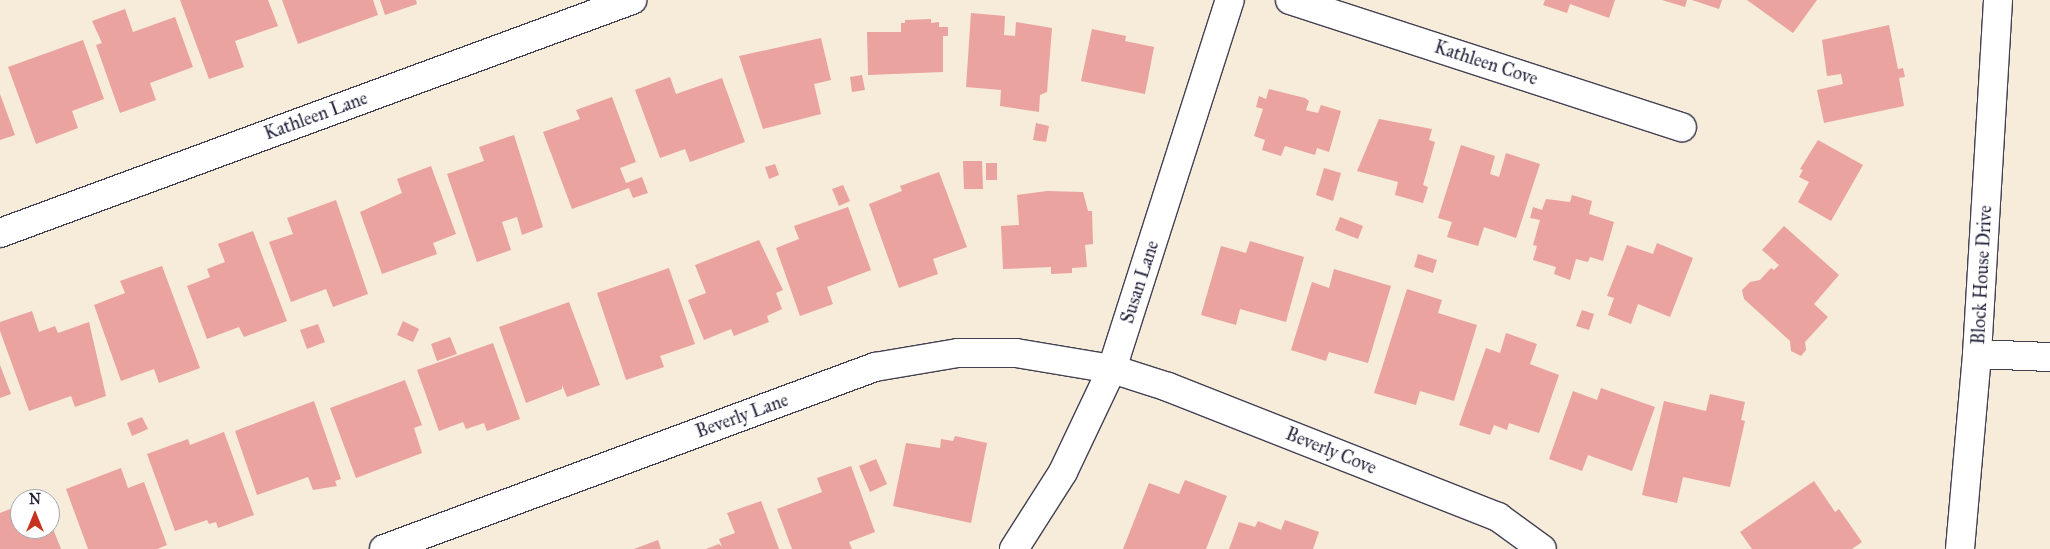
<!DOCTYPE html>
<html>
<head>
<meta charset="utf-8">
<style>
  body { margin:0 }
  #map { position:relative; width:2050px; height:549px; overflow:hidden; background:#f7ebda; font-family:"IM FELL Great Primer",serif }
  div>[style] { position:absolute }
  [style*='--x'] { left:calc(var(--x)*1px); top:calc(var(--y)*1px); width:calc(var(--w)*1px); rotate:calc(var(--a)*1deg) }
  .building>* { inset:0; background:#eaa39e }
  .roads { filter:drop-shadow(1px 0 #424053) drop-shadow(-1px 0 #424053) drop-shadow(0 1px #424053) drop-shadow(0 -1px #424053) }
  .minor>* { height:28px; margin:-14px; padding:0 14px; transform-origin:14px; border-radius:14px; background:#fff }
  .tertiary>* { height:28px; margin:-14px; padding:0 14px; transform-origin:14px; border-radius:14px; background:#fff }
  span { translate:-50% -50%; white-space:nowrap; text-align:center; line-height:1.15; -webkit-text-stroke:4px #fff; paint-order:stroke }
  .street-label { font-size:18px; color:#22223b }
  .north { position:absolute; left:10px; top:489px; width:50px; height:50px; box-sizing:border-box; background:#fff; border:1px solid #a7a7b1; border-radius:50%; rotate:0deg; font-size:14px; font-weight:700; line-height:20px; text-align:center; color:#22223b }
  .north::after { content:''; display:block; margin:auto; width:18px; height:22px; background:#c8321e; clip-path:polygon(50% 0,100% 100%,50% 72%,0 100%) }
</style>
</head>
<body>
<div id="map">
  <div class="building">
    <i style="clip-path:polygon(180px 0,268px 0,278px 26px,235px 41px,244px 67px,209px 79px)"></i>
    <i style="clip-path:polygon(282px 0,373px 0,378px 15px,298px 44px)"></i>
    <i style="clip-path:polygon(380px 0,416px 0,417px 4px,385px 15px)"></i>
    <i style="clip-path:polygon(1545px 0,1615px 0,1609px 18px,1570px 4px,1567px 13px,1543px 5px)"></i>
    <i style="clip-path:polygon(1662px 0,1687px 0,1685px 7px)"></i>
    <i style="clip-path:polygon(1692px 0,1722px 0,1719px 9px)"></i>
    <i style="clip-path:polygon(1747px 0,1817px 0,1793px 33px)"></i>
    <i style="clip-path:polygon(125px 9px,133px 32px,175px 17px,193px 67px,150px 83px,156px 100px,120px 113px,96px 45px,102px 43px,92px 21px)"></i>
    <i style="clip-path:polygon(971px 13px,1005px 16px,1004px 35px,1015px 36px,1016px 22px,1052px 28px,1047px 92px,1040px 95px,1039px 112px,1000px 106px,1001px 90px,966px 87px)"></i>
    <i style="clip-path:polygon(931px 19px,931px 23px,939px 22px,939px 27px,948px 27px,948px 36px,943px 36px,943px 72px,868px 75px,867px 32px,901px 32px,901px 23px,905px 23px,905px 20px)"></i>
    <i style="clip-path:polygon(1889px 25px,1898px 69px,1903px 68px,1905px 77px,1899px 78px,1904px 106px,1824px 123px,1817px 90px,1843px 84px,1841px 74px,1827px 76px,1822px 40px)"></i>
    <i style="clip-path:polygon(1092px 29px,1126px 36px,1125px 41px,1154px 47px,1145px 94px,1081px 81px)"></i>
    <i style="clip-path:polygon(821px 38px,831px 80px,814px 84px,821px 114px,763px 129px,739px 56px)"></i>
    <i style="clip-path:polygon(83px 40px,104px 99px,72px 111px,78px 128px,36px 144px,8px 67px)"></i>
    <i style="clip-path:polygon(862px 75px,865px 90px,852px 92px,850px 77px)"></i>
    <i style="clip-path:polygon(670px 77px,676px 94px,722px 78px,745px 142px,690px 162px,685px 149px,660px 158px,635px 90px)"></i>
    <i style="clip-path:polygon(1269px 89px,1305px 98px,1309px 101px,1306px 110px,1309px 111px,1318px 113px,1321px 105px,1341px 111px,1329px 152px,1317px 148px,1315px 155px,1285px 146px,1281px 156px,1262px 150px,1265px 140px,1254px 136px,1263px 109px,1256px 107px,1259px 96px,1266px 99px)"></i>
    <i style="clip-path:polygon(0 94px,15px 135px,0 140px)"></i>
    <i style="clip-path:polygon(612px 97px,636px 162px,620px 168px,626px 183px,642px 177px,648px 193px,633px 198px,629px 188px,572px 209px,543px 132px,580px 119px,576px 110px)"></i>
    <i style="clip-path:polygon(1379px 119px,1432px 129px,1429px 140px,1435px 142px,1423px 185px,1428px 187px,1423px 203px,1395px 195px,1398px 182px,1357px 171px)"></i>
    <i style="clip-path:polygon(1036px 123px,1049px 126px,1046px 142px,1033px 140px)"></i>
    <i style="clip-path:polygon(514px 135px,543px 227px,522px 235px,517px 217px,502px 222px,511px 250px,477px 262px,447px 174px,484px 161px,479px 147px)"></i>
    <i style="clip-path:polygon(1818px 140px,1863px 165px,1831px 221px,1798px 202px,1809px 182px,1799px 177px,1803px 170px,1800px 169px)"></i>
    <i style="clip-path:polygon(1461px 145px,1495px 156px,1490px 174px,1499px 177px,1506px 153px,1540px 164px,1516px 238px,1484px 227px,1478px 246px,1447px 237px,1452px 222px,1438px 218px)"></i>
    <i style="clip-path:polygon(963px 161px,982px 161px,983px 189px,964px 189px)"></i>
    <i style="clip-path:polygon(986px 163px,997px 163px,997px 180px,986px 180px)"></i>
    <i style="clip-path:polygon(775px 164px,779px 175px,769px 179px,765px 167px)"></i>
    <i style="clip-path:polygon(431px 166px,456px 234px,433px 243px,437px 254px,382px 274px,360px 212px,402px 193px,397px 179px)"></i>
    <i style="clip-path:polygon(1324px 168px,1341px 173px,1333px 201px,1316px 195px)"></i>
    <i style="clip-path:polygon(939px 172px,967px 247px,933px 259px,938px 274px,899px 288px,869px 204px,902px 191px,900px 186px)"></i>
    <i style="clip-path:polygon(843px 185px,850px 201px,839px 206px,832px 189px)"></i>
    <i style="clip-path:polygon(1047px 191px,1083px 192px,1088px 211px,1092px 211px,1093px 244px,1085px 245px,1087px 267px,1072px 268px,1072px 273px,1051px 274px,1051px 267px,1003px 269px,1001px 226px,1019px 225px,1017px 195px)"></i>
    <i style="clip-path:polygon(1572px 195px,1592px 201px,1589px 214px,1614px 222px,1603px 261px,1590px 257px,1588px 262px,1576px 259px,1570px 280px,1554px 274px,1556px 267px,1533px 260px,1537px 246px,1533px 245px,1540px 220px,1530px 218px,1533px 207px,1542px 210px,1546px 199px,1570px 202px)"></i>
    <i style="clip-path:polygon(336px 200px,368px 294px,333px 307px,326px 289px,291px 302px,269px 242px,293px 234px,287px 218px)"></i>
    <i style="clip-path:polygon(848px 207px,871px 270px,827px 287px,833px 304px,800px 316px,776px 248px,799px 239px,794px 226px)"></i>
    <i style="clip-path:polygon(1340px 217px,1363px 226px,1358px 239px,1335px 230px)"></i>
    <i style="clip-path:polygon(1784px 226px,1839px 275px,1814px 304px,1828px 317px,1805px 342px,1806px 350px,1801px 356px,1791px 351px,1790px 341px,1744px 299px,1742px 290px,1750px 282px,1760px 280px,1771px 268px,1774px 270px,1779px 265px,1762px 250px)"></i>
    <i style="clip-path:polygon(253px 231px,287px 321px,244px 337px,239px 327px,207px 339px,187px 286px,210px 277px,207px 269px,225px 262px,218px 244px)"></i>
    <i style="clip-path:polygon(759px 240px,783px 290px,776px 293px,782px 309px,767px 316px,769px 322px,734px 336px,731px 329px,704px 340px,688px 300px,706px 293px,695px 265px)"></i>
    <i style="clip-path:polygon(1250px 241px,1304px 257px,1286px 322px,1240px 309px,1236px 325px,1201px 315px,1221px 246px,1246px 253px)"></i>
    <i style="clip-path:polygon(1657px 243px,1693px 258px,1670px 317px,1638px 304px,1631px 324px,1608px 315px,1614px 298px,1607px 296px,1627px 245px,1653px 254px)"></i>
    <i style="clip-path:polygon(1418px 254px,1437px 260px,1433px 273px,1414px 267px)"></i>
    <i style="clip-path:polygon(162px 266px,200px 368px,159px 383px,154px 369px,121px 381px,94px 305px,125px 293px,120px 281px)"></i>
    <i style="clip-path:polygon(669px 268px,695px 344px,660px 356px,664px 367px,626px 380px,597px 293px)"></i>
    <i style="clip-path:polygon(1334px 269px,1391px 286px,1368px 363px,1329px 352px,1326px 361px,1291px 350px,1312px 282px,1329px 288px)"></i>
    <i style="clip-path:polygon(1407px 289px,1442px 300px,1438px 313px,1477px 325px,1454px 401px,1420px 391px,1416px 405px,1374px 393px)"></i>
    <i style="clip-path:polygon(569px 302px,600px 385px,567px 397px,562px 385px,562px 389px,526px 403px,499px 327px)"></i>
    <i style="clip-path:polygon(1582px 310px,1594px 314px,1589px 330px,1576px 326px)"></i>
    <i style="clip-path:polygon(32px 311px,39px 332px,55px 326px,58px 333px,89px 322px,106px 396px,75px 407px,71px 396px,29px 411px,0 331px,0 322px)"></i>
    <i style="clip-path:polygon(403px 321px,419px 329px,413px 342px,397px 335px)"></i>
    <i style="clip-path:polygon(318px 324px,325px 342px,307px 349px,300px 330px)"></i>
    <i style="clip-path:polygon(1506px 333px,1537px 344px,1530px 364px,1559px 375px,1539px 433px,1509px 423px,1507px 430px,1494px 425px,1490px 435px,1459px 425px,1486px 348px,1500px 353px)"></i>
    <i style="clip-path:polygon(450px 337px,457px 354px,437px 361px,431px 344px)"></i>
    <i style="clip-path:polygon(493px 343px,520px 419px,487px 431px,484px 423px,466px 429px,463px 422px,439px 431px,417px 370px)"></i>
    <i style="clip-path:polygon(0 365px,11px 394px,0 398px)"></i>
    <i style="clip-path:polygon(405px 380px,422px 425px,414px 428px,422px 453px,356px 478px,330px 408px)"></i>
    <i style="clip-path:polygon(1601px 388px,1655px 407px,1632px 471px,1588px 455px,1582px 471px,1549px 459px,1573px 391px,1597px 400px)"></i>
    <i style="clip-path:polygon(1710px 394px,1745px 402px,1741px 420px,1745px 421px,1730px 487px,1683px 477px,1677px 503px,1642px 495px,1664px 401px,1706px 411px)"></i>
    <i style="clip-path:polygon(314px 401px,341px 479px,335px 481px,337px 486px,313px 490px,308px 477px,257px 495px,235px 431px)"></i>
    <i style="clip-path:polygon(142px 417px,148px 429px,132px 436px,127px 423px)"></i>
    <i style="clip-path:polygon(224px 432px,254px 515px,218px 528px,216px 522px,209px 524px,207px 520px,175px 531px,147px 454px,188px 439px,190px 445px)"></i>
    <i style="clip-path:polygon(955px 436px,987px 443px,971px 523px,893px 506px,906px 443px,940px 448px,941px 439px,953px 441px)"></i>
    <i style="clip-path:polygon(876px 459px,887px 484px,870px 492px,859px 466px)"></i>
    <i style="clip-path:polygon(851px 466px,875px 532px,849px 542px,852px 549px,792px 549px,777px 509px,822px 492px,817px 478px)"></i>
    <i style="clip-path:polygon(121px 468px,128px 488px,144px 482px,167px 545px,157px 549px,88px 549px,66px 489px)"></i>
    <i style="clip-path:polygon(1185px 480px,1227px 496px,1206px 549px,1123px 549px,1149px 483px,1179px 494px)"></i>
    <i style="clip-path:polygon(1814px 481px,1835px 512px,1839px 509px,1862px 542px,1852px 549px,1752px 549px,1740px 532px)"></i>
    <i style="clip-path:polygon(761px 501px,779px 549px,706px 549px,719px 544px,722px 547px,719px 539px,735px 533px,727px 513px)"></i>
    <i style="clip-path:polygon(20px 505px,20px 529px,50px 529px,50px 521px,61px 549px,0 549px,0 513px)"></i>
    <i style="clip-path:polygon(1285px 520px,1319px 532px,1313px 549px,1229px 549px,1239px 522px,1255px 527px,1258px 521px,1281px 530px)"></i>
    <i style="clip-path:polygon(658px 540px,661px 549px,634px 549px)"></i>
  </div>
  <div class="roads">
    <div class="minor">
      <i style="--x:1290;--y:0;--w:412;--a:18"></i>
      <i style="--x:0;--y:233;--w:674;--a:-20.24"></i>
      <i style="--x:1977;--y:354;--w:73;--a:2.4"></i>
      <i style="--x:384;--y:549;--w:524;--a:-20.34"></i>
      <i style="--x:875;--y:367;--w:84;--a:-9.6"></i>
      <i style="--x:958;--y:353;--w:58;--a:0"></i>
      <i style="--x:1016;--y:353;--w:97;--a:9.5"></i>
      <i style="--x:1112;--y:369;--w:59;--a:17.8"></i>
      <i style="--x:1168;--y:387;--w:355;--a:21.5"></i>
      <i style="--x:1498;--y:517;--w:54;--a:36"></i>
      <i style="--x:1014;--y:549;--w:91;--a:-57.5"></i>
      <i style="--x:1063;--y:472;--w:114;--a:-64.6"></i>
      <i style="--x:1112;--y:369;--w:387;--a:-72.3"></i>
    </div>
    <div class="tertiary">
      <i style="--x:1960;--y:549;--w:196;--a:-85"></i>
      <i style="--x:1977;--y:354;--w:355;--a:-86.6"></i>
    </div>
  </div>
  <div class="street-label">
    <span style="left:1486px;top:63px;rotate:18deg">Kathleen Cove</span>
    <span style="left:316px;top:116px;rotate:-20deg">Kathleen Lane</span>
    <span style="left:1982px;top:275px;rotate:-87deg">Block House Drive</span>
    <span style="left:1140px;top:282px;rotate:-72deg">Susan Lane</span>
    <span style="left:742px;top:416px;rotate:-20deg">Beverly Lane</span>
    <span style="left:1331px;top:451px;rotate:22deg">Beverly Cove</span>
  </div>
  <div class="north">N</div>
</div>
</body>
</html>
